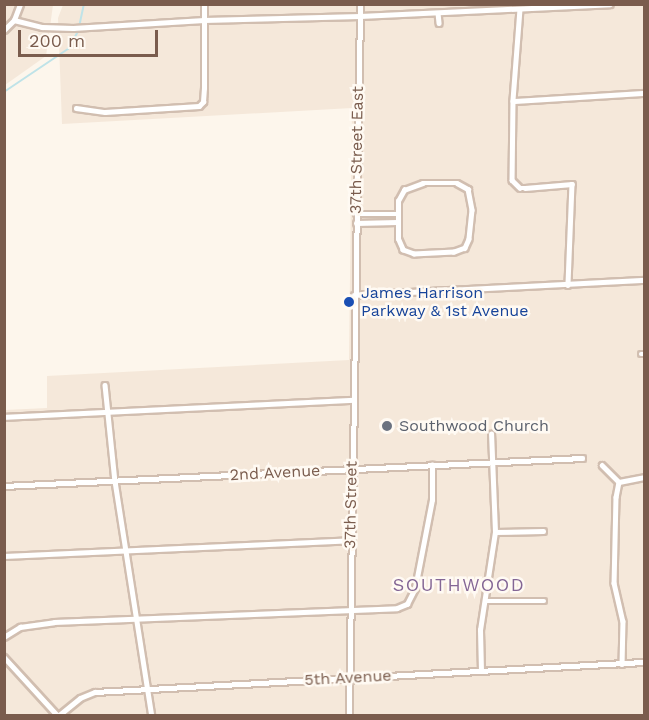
<!DOCTYPE html>
<html>
<head>
<meta charset="utf-8">
<style>
  body { margin:0 }
  #map { position:relative; width:649px; height:720px; overflow:hidden; background:#fdf6ec; font-family:"Work Sans",sans-serif }
  div>[style] { position:absolute }
  [style*='--x'] { left:calc(var(--x)*1px); top:calc(var(--y)*1px); width:calc(var(--w)*1px); rotate:calc(var(--a)*1deg) }
  .residential>* { inset:0; background:#f5e8da }
  .stream>* { height:1.5px; margin:-0.75px; padding:0 0.75px; transform-origin:0.75px; border-radius:0.75px; background:#bfe3e8 }
  .roads { filter:drop-shadow(2px 0 #d1beb0) drop-shadow(-2px 0 #d1beb0) drop-shadow(0 2px #d1beb0) drop-shadow(0 -2px #d1beb0) }
  .minor>* { height:4.5px; margin:-2.25px; padding:0 2.25px; transform-origin:2.25px; border-radius:2.25px; background:#fff }
  .dots>* { width:16px; height:16px; translate:-50% -50%; box-sizing:border-box; border:3px solid #fffaf3; border-radius:50% }
  span { translate:-50% -50%; white-space:nowrap; text-align:center; line-height:1.15; -webkit-text-stroke:5px #fffaf3; paint-order:stroke }
  .street-label { font-size:16px; color:#7a5c4d }
  .transit-label { font-size:16px; color:#164399 }
  .left { translate:0 -50%; text-align:left }
  .worship-label { font-size:16px; color:#5b616d }
  .neighbourhood-label { font-size:18px; color:#846695; letter-spacing:1.5px }
  .frame { position:absolute; inset:0; border:6px solid #7a5c4d; pointer-events:none }
  .scale { position:absolute; left:18px; top:30px; width:140px; height:27px; box-sizing:border-box; border:3px solid #7a5c4d; border-top:0; padding-left:8px; font-size:18px; line-height:21px; white-space:nowrap; color:#7a5c4d; -webkit-text-stroke:4px #fffaf3; paint-order:stroke }
</style>
</head>
<body>
<div id="map">
  <div class="residential">
    <i style="clip-path:polygon(5px 5px,53px 5px,46px 56px,5px 85px)"></i>
    <i style="clip-path:polygon(63px 5px,644px 5px,644px 715px,5px 716px,5px 410px,47px 408px,47px 376px,349px 360px,352px 108px,62px 124px,58px 18px)"></i>
  </div>
  <div class="stream">
    <i style="--x:4;--y:92;--w:77;--a:-33.9"></i>
    <i style="--x:68;--y:49;--w:20;--a:-60"></i>
    <i style="--x:78;--y:32;--w:29;--a:-78"></i>
  </div>
  <div class="roads">
    <div class="minor">
      <i style="--x:520;--y:9;--w:92;--a:94.4"></i>
      <i style="--x:513;--y:101;--w:79;--a:90.7"></i>
      <i style="--x:512;--y:180;--w:11;--a:45"></i>
      <i style="--x:520;--y:188;--w:5;--a:0"></i>
      <i style="--x:525;--y:188;--w:47;--a:-4.9"></i>
      <i style="--x:572;--y:184;--w:101;--a:92.3"></i>
      <i style="--x:438;--y:13;--w:10;--a:84"></i>
      <i style="--x:14;--y:20;--w:29;--a:14"></i>
      <i style="--x:42;--y:27;--w:31;--a:2"></i>
      <i style="--x:73;--y:28;--w:131;--a:-3.5"></i>
      <i style="--x:204;--y:20;--w:156;--a:-1.5"></i>
      <i style="--x:360;--y:16;--w:250;--a:-2.7"></i>
      <i style="--x:4;--y:30;--w:14;--a:-45"></i>
      <i style="--x:14;--y:20;--w:17;--a:-69"></i>
      <i style="--x:513;--y:101;--w:131;--a:-3.5"></i>
      <i style="--x:76;--y:108;--w:29;--a:8"></i>
      <i style="--x:105;--y:112;--w:94;--a:-3.7"></i>
      <i style="--x:199;--y:106;--w:6;--a:-45"></i>
      <i style="--x:203;--y:102;--w:14;--a:-86"></i>
      <i style="--x:204;--y:88;--w:84;--a:-90"></i>
      <i style="--x:423;--y:183;--w:34;--a:0"></i>
      <i style="--x:457;--y:183;--w:13;--a:29"></i>
      <i style="--x:468;--y:189;--w:21;--a:79"></i>
      <i style="--x:472;--y:210;--w:29;--a:96"></i>
      <i style="--x:469;--y:239;--w:10;--a:114"></i>
      <i style="--x:465;--y:248;--w:12;--a:160"></i>
      <i style="--x:454;--y:252;--w:40;--a:177.1"></i>
      <i style="--x:414;--y:254;--w:12;--a:-160"></i>
      <i style="--x:403;--y:250;--w:12;--a:-114"></i>
      <i style="--x:398;--y:239;--w:38;--a:-90"></i>
      <i style="--x:398;--y:201;--w:13;--a:-61"></i>
      <i style="--x:404;--y:190;--w:20;--a:-20"></i>
      <i style="--x:356;--y:214;--w:42;--a:0"></i>
      <i style="--x:356;--y:223;--w:41;--a:-1.4"></i>
      <i style="--x:354;--y:295;--w:290;--a:-3"></i>
      <i style="--x:641;--y:354;--w:3;--a:0"></i>
      <i style="--x:105;--y:385;--w:97;--a:84.1"></i>
      <i style="--x:115;--y:481;--w:238;--a:81.1"></i>
      <i style="--x:4;--y:417;--w:348;--a:-2.8"></i>
      <i style="--x:602;--y:465;--w:24;--a:45"></i>
      <i style="--x:619;--y:482;--w:15;--a:101"></i>
      <i style="--x:616;--y:497;--w:86;--a:91.3"></i>
      <i style="--x:614;--y:583;--w:39;--a:77"></i>
      <i style="--x:623;--y:621;--w:43;--a:91.3"></i>
      <i style="--x:619;--y:482;--w:25;--a:-11"></i>
      <i style="--x:4;--y:486;--w:579;--a:-2.77"></i>
      <i style="--x:495;--y:532;--w:48;--a:-1.2"></i>
      <i style="--x:4;--y:556;--w:347;--a:-2.6"></i>
      <i style="--x:486;--y:601;--w:58;--a:0"></i>
      <i style="--x:4;--y:637;--w:19;--a:-32"></i>
      <i style="--x:20;--y:627;--w:34;--a:-8"></i>
      <i style="--x:54;--y:622;--w:343;--a:-2.3"></i>
      <i style="--x:397;--y:608;--w:11;--a:-22"></i>
      <i style="--x:407;--y:604;--w:18;--a:-63"></i>
      <i style="--x:415;--y:588;--w:90;--a:-79.1"></i>
      <i style="--x:432;--y:500;--w:35;--a:-90"></i>
      <i style="--x:4;--y:657;--w:80;--a:47.5"></i>
      <i style="--x:481;--y:671;--w:41;--a:-91.4"></i>
      <i style="--x:480;--y:630;--w:99;--a:-81.3"></i>
      <i style="--x:495;--y:532;--w:98;--a:-92.3"></i>
      <i style="--x:58;--y:716;--w:28;--a:-39"></i>
      <i style="--x:80;--y:698;--w:16;--a:-22"></i>
      <i style="--x:95;--y:692;--w:550;--a:-3.13"></i>
      <i style="--x:349;--y:716;--w:712;--a:-89.11"></i>
    </div>
  </div>
  <div class="dots">
    <i style="left:349px;top:302px;background:#1a4fb4"></i>
    <i style="left:387px;top:426px;background:#6b7280"></i>
  </div>
  <div class="street-label">
    <span style="left:357px;top:150px;rotate:-89deg">37th Street East</span>
    <span style="left:275px;top:473px;rotate:-3deg">2nd Avenue</span>
    <span style="left:351px;top:505px;rotate:-89deg">37th Street</span>
    <span style="left:348px;top:678px;rotate:-3deg">5th Avenue</span>
  </div>
  <div class="transit-label">
    <span class="left" style="left:361px;top:302px">James Harrison<br>Parkway &amp; 1st Avenue</span>
  </div>
  <div class="worship-label">
    <span class="left" style="left:399px;top:426px">Southwood Church</span>
  </div>
  <div class="neighbourhood-label">
    <span style="left:459px;top:585px">SOUTHWOOD</span>
  </div>
  <div class="frame"></div>
  <div class="scale">200 m</div>
</div>
</body>
</html>
